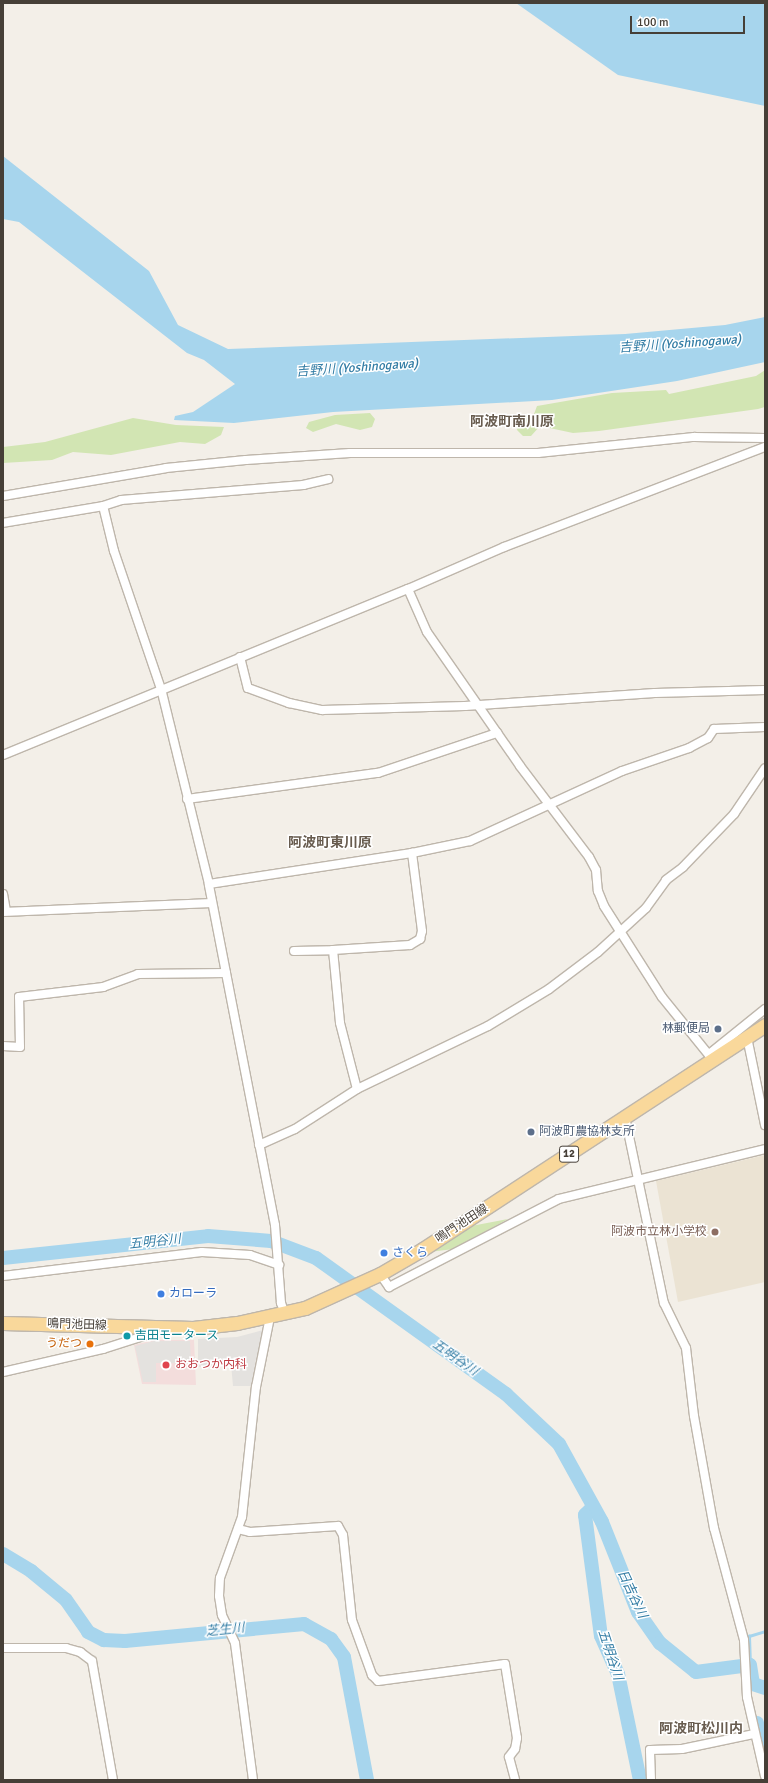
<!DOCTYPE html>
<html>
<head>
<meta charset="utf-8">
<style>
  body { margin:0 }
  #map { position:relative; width:768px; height:1783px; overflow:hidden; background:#f3efe8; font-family:Signika,"Noto Sans JP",sans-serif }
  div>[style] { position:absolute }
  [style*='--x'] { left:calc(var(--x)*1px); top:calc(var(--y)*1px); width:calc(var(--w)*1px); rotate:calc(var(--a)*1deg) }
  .education>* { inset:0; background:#ebe3d3 }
  .medical>* { inset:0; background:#f3dddc }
  .green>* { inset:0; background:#d2e5b3 }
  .parking>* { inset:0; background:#e4e2df }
  .water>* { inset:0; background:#a7d5ed }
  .stream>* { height:2.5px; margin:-1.25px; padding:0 1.25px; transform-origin:1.25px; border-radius:1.25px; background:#a7d5ed }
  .river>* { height:14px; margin:-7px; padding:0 7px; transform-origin:7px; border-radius:7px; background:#a7d5ed }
  .roads { filter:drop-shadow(1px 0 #beb6ab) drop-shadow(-1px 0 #beb6ab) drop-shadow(0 1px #beb6ab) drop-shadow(0 -1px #beb6ab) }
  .minor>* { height:8px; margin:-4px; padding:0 4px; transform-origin:4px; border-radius:4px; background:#fff }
  .primary>* { height:13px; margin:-6.5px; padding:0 6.5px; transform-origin:6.5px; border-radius:6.5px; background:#f9d89b }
  .dots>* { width:11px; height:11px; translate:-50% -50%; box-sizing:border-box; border:2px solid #fff; border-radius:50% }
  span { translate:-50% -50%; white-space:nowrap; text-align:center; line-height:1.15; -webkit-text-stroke:3px #fff; paint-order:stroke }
  .shield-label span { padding:1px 3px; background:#fff; border:1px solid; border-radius:3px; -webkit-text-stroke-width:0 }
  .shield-label { font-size:11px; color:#463f37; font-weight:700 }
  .service-label { font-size:12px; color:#4e5e75 }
  .right { translate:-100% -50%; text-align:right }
  .left { translate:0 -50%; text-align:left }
  .street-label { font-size:12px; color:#463f37 }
  .education-label { font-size:12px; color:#785e54 }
  .shop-label { font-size:12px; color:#366cbe }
  .culture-label { font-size:12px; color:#0d838f }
  .food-label { font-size:12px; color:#c56008 }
  .health-label { font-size:12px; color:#be3a42 }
  .water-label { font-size:13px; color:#337da5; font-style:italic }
  .quarter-label { font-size:14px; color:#685c4f; font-weight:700 }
  .frame { position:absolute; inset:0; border:4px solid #463f37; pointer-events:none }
  .scale { position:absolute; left:630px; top:16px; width:115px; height:18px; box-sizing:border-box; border:2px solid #463f37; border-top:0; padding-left:5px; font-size:12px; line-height:14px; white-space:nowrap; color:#463f37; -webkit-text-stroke:3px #fff; paint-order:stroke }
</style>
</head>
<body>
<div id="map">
  <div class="education">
    <i style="clip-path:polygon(765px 1155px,765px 1282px,678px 1302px,656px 1181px)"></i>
  </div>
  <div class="medical">
    <i style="clip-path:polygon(154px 1340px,194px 1340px,196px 1385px,142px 1384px,134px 1345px)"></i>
  </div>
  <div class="green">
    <i style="clip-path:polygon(765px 370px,765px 407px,758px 409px,599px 431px,573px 433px,540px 426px,531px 436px,523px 436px,517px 430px,516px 420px,522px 415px,534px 414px,537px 406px,612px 393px,666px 390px,669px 394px,756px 376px)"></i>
    <i style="clip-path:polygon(370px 413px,375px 419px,372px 427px,360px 430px,336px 424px,313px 432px,306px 428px,309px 422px,335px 415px)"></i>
    <i style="clip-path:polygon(133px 418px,176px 425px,224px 427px,221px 435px,205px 444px,180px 442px,111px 455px,73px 452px,52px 460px,3px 463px,3px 447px,45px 442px)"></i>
    <i style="clip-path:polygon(508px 1219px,454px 1249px,429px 1252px,466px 1227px)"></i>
  </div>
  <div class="parking">
    <i style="clip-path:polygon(263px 1330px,255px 1364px,254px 1386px,233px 1386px,231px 1364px,198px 1367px,198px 1339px,237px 1337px)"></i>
    <i style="clip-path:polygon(154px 1341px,190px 1341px,191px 1363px,156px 1363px,156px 1382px,143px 1382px,135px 1346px)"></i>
  </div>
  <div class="water">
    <i style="clip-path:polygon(516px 3px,765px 3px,765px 106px,618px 75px)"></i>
    <i style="clip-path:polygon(3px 156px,149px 271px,178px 325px,228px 349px,625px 334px,725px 325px,765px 317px,765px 362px,677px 381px,552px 400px,333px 412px,234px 423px,174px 420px,175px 416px,193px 412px,235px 384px,204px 360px,187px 353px,19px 222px,3px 219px)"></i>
  </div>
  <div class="stream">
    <i style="--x:750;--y:1665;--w:29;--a:-92"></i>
    <i style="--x:749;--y:1636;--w:17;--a:-17"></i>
  </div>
  <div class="river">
    <i style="--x:3;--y:1258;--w:206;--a:-6.1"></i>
    <i style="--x:208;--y:1236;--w:63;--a:4.5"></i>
    <i style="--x:271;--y:1241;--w:48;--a:20.7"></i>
    <i style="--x:316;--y:1258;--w:234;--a:35.6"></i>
    <i style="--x:506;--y:1394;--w:73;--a:43.3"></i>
    <i style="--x:559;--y:1444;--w:89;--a:61.1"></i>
    <i style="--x:602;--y:1522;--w:97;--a:68.2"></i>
    <i style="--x:638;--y:1612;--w:38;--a:55"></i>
    <i style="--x:660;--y:1643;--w:46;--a:38.9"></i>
    <i style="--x:696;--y:1672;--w:54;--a:-7.4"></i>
    <i style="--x:750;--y:1665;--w:19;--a:81"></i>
    <i style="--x:753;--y:1684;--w:13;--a:18"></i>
    <i style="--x:592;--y:1508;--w:10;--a:135"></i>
    <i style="--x:585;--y:1515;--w:122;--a:82.5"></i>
    <i style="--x:601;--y:1636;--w:42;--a:65.9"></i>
    <i style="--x:618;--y:1674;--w:108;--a:78.3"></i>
    <i style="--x:3;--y:1554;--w:33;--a:31"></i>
    <i style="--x:31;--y:1571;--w:45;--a:39.6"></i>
    <i style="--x:66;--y:1600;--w:39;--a:55"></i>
    <i style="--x:88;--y:1632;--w:18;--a:27"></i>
    <i style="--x:104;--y:1640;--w:21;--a:3"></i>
    <i style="--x:125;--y:1641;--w:180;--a:-5.4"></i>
    <i style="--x:304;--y:1624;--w:31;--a:29"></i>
    <i style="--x:331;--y:1639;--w:22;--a:54"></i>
    <i style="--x:344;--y:1657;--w:125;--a:79.4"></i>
    <i style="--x:757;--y:1723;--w:35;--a:77"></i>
  </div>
  <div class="roads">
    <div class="minor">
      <i style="--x:3;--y:496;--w:165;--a:-9.7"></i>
      <i style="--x:166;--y:468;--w:80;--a:-5.7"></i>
      <i style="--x:246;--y:460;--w:104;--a:-3.9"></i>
      <i style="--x:350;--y:453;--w:188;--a:0"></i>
      <i style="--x:538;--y:453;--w:157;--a:-5.9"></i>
      <i style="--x:694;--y:437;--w:71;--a:0.8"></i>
      <i style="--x:3;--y:523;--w:101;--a:-9.6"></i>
      <i style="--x:408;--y:589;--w:105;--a:-23.6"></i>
      <i style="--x:504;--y:547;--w:280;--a:-21"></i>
      <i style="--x:240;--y:657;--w:32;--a:76"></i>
      <i style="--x:248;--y:688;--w:44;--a:20.1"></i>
      <i style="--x:289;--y:703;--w:34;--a:12"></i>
      <i style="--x:322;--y:710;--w:143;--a:-1.6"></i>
      <i style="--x:465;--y:706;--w:190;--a:-3.9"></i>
      <i style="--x:655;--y:693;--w:110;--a:-1.6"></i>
      <i style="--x:3;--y:755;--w:438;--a:-22.3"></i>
      <i style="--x:408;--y:589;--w:47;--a:66.2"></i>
      <i style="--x:427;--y:632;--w:163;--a:55.2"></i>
      <i style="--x:520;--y:766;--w:114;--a:52.8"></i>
      <i style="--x:589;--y:857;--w:15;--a:62"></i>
      <i style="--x:596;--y:870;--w:21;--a:85"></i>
      <i style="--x:598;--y:891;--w:16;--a:68"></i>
      <i style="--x:604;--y:906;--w:108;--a:57.5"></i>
      <i style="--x:662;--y:997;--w:81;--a:51"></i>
      <i style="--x:187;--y:799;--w:193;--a:-7.8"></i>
      <i style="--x:378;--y:773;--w:126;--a:-18.6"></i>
      <i style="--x:209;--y:884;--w:205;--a:-8.7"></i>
      <i style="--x:412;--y:853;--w:59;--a:-11.7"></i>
      <i style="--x:470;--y:841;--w:167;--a:-24.7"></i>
      <i style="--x:622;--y:771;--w:71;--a:-18.9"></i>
      <i style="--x:689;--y:748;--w:21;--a:-28"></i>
      <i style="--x:708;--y:738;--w:11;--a:-56"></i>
      <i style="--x:714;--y:729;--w:51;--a:-2.2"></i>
      <i style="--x:3;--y:894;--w:17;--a:80"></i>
      <i style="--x:3;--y:912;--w:209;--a:-2.5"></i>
      <i style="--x:333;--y:950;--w:77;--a:-3.7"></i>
      <i style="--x:410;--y:945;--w:12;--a:-31"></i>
      <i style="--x:420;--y:939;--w:8;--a:-76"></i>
      <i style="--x:422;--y:931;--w:79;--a:-97.3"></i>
      <i style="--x:294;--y:951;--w:39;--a:-1"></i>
      <i style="--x:333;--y:950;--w:73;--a:84.5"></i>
      <i style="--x:340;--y:1023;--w:68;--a:75.6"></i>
      <i style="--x:747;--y:1037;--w:90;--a:78.4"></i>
      <i style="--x:3;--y:1046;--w:17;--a:3"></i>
      <i style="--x:20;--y:1047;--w:50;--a:-91.1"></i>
      <i style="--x:19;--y:997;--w:85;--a:-6.8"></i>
      <i style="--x:103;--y:987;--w:37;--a:-20"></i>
      <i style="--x:138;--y:974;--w:88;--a:-0.7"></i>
      <i style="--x:709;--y:1054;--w:72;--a:-38.8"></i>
      <i style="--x:625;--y:1117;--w:190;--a:78.2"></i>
      <i style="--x:664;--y:1303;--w:50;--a:63.9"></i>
      <i style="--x:686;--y:1348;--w:68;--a:83.3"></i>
      <i style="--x:694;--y:1416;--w:114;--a:79.9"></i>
      <i style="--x:714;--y:1528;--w:116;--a:75"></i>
      <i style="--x:744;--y:1640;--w:57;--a:87"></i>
      <i style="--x:747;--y:1697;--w:81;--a:77.2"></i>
      <i style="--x:259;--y:1145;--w:39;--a:-24"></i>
      <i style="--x:295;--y:1129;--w:74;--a:-32.8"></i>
      <i style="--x:357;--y:1089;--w:145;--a:-25.7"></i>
      <i style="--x:488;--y:1026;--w:71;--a:-31.2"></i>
      <i style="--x:549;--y:989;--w:61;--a:-37.1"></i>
      <i style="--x:598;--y:952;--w:65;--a:-42.5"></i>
      <i style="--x:646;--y:908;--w:34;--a:-54"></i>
      <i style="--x:666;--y:880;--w:21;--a:-37"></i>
      <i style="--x:683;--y:867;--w:74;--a:-46.1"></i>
      <i style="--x:734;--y:814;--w:55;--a:-56"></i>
      <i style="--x:380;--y:1274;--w:16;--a:55"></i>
      <i style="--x:389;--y:1287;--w:191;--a:-27.4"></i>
      <i style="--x:559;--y:1199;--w:212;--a:-13.6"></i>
      <i style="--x:3;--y:1276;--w:200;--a:-6.9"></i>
      <i style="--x:202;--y:1252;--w:48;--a:3.6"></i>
      <i style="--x:250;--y:1255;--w:31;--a:19"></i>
      <i style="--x:285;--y:1314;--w:12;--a:-110"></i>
      <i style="--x:281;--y:1303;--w:78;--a:-94.4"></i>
      <i style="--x:275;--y:1225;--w:347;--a:-101"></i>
      <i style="--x:209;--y:884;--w:201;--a:-103.8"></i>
      <i style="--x:161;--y:689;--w:146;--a:-108.8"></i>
      <i style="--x:114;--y:551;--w:46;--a:-103.7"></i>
      <i style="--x:103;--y:506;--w:19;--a:-18"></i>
      <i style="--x:121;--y:500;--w:183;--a:-4.7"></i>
      <i style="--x:303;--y:485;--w:26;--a:-13"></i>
      <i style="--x:3;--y:1372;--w:103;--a:-13"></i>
      <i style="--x:103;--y:1349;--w:46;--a:-17.7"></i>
      <i style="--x:147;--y:1335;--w:14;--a:-30"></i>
      <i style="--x:238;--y:1529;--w:12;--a:14"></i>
      <i style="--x:250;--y:1532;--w:88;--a:-3.9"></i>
      <i style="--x:338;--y:1526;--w:10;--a:61"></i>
      <i style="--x:343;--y:1535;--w:85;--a:84"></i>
      <i style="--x:352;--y:1620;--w:59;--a:70"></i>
      <i style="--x:372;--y:1675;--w:8;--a:45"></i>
      <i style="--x:378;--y:1681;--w:128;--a:-7.6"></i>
      <i style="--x:505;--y:1664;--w:75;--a:80.8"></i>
      <i style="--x:517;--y:1738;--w:11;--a:100"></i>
      <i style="--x:515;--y:1749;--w:10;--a:127"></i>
      <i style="--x:509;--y:1757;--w:24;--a:75"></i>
      <i style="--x:3;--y:1648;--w:63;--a:0"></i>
      <i style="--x:66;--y:1648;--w:15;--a:16"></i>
      <i style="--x:80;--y:1652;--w:15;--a:37"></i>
      <i style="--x:92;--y:1661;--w:121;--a:80"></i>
      <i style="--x:253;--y:1780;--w:138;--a:-97.5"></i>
      <i style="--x:235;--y:1643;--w:31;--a:-115"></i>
      <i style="--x:222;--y:1615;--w:19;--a:-99"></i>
      <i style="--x:219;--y:1596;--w:18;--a:-87"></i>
      <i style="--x:220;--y:1578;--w:65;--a:-70.2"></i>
      <i style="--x:242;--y:1517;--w:131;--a:-83.9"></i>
      <i style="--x:256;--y:1387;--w:71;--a:-78.7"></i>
      <i style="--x:651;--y:1780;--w:30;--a:-92"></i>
      <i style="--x:650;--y:1750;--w:32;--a:-2"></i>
      <i style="--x:682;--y:1749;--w:74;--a:-11.8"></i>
    </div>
    <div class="primary">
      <i style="--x:3;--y:1323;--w:190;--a:1.5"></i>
      <i style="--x:193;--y:1328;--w:44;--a:-6.5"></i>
      <i style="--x:237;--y:1323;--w:70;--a:-12.4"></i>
      <i style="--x:305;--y:1308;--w:82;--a:-24.4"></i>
      <i style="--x:380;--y:1274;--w:50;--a:-30.2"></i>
      <i style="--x:423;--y:1249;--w:409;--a:-33.2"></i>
    </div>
  </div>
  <div class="dots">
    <i style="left:718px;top:1029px;background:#5c6f8a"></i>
    <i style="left:531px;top:1132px;background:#5c6f8a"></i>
    <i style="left:715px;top:1232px;background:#8d6e63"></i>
    <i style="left:384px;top:1253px;background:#3f7fe0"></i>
    <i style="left:161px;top:1294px;background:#3f7fe0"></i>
    <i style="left:127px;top:1336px;background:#0f9aa8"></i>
    <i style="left:90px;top:1344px;background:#e8710a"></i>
    <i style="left:166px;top:1365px;background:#e0444e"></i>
  </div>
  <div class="shield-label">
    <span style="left:569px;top:1154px">12</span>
  </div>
  <div class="service-label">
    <span class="right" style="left:710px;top:1029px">林郵便局</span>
    <span class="left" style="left:539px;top:1132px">阿波町農協林支所</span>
  </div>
  <div class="street-label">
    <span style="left:462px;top:1224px;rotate:-33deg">鳴門池田線</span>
    <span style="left:77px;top:1325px;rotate:2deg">鳴門池田線</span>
  </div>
  <div class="education-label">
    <span class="right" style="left:707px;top:1232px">阿波市立林小学校</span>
  </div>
  <div class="shop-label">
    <span class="left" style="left:392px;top:1253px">さくら</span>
    <span class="left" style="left:169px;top:1294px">カローラ</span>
  </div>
  <div class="culture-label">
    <span class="left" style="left:135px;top:1336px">吉田モータース</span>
  </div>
  <div class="food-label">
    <span class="right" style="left:82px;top:1344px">うだつ</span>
  </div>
  <div class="health-label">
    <span class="left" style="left:175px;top:1365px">おおつか内科</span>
  </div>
  <div class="water-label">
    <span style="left:680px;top:344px;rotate:-4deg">吉野川 (Yoshinogawa)</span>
    <span style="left:357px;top:368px;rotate:-4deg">吉野川 (Yoshinogawa)</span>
    <span style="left:155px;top:1242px;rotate:-6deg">五明谷川</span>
    <span style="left:455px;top:1358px;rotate:35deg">五明谷川</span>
    <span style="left:632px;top:1594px;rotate:65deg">日吉谷川</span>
    <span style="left:225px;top:1630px;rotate:-6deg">芝生川</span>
    <span style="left:610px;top:1655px;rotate:72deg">五明谷川</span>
  </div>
  <div class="quarter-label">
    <span style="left:512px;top:422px">阿波町南川原</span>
    <span style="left:330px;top:843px">阿波町東川原</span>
    <span style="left:701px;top:1729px">阿波町松川内</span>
  </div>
  <div class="frame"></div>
  <div class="scale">100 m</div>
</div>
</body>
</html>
